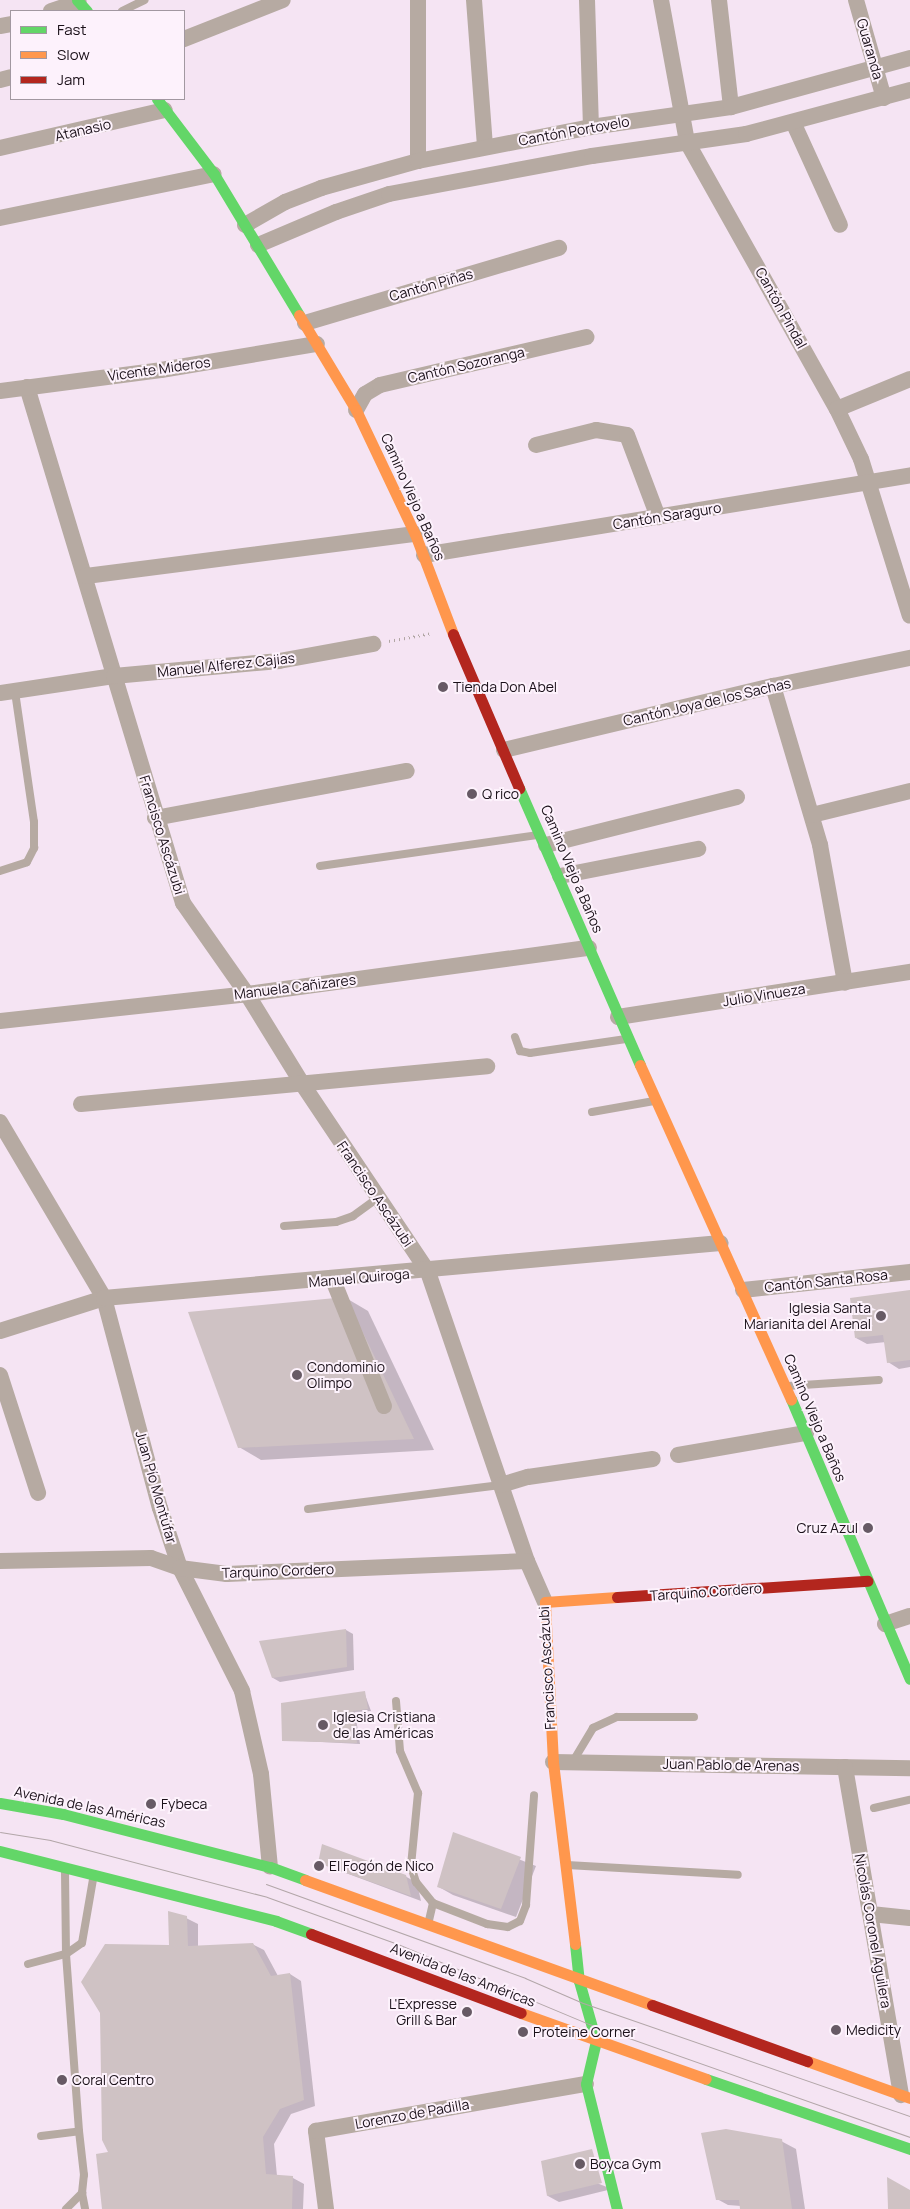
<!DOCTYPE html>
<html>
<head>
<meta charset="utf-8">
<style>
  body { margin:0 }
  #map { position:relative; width:910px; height:2209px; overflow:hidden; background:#f5e4f3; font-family:Manrope,sans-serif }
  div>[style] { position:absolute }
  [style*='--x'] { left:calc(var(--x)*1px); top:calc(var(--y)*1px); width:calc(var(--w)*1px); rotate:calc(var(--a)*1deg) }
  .shadow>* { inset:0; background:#0003 }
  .building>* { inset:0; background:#cfc2c4 }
  .path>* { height:3px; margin-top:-1.5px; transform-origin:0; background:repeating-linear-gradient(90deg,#b1a6a4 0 1px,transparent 0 5px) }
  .lane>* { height:8px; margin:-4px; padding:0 4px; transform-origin:4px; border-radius:4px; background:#b6aaa2 }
  .street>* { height:16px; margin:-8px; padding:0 8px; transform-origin:8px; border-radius:8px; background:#b6aaa2 }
  .fast>* { height:11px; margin:-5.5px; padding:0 5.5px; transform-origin:5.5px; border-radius:5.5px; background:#63d668 }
  .slow>* { height:11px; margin:-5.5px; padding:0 5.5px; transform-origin:5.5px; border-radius:5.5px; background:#ff974d }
  .jam>* { height:11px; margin:-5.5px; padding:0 5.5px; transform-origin:5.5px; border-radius:5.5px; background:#b3261e }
  .tram>* { height:1px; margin:-0.5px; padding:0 0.5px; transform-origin:0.5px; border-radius:0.5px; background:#b2a6a8 }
  .dots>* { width:14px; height:14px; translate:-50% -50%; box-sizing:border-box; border:2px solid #fdf2fc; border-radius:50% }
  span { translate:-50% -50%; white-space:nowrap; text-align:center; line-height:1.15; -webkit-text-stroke:4px #fdf2fc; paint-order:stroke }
  .street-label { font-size:14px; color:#1a1019 }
  .poi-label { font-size:14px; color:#1a1019 }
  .left { translate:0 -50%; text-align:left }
  .right { translate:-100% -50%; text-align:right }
  .legend { position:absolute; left:10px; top:10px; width:175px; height:90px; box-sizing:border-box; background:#fdf2fc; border:1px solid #a298a1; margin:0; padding:6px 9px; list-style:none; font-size:15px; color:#1a1019 }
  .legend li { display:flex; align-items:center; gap:10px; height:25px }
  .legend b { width:25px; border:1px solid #a298a1 }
</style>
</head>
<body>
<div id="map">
  <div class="shadow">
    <i style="clip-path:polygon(910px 1291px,910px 1367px,899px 1369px,888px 1362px,886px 1342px,867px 1344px,856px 1338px)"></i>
    <i style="clip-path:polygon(346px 1298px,368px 1311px,434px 1450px,261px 1460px,239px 1447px)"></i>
    <i style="clip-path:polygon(346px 1630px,353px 1634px,354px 1670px,280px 1682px,273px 1678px,261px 1642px)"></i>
    <i style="clip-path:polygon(364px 1692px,371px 1711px,355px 1712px,360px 1744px,284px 1740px)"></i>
    <i style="clip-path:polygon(454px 1834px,536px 1866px,516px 1917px,453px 1895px,439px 1887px)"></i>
    <i style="clip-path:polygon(319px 1863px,405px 1876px,417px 1883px,421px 1901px)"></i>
    <i style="clip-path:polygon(186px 1918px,198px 1924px,198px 1947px,252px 1944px,264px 1950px,278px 1976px,290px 1974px,301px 1981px,315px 2106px,291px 2114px,274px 2144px,277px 2176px,293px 2178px,304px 2184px,303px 2209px,103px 2209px,110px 2153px,171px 1946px)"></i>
    <i style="clip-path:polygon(781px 2141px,796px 2149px,805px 2209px,742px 2209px,741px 2206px,728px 2205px,717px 2199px)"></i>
    <i style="clip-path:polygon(543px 2162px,612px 2189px,559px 2202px,548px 2196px)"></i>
  </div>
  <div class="building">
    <i style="clip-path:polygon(910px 1290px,910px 1360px,887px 1363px,883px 1335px,855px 1338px,850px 1298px)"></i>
    <i style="clip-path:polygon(346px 1297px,414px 1439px,238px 1448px,188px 1312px)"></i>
    <i style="clip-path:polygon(346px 1629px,347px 1667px,272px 1678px,259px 1641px)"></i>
    <i style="clip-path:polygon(365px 1691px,368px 1709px,353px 1711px,357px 1743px,282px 1741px,281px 1703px)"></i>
    <i style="clip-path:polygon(453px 1832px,521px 1857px,501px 1909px,437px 1887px)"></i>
    <i style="clip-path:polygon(322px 1844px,406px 1875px,411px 1896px,318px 1863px)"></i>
    <i style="clip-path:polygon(168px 1911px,187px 1916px,188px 1946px,253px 1943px,271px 1976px,290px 1973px,304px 2100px,280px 2109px,263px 2137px,266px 2174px,293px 2176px,292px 2209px,102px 2209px,96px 2154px,108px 2152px,102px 2140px,100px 2013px,81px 1982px,105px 1944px,169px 1945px)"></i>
    <i style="clip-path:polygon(726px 2129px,782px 2139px,792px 2209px,740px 2209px,739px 2200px,716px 2200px,701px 2133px)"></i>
    <i style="clip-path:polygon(592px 2149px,602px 2183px,547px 2196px,541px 2161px)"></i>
    <i style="clip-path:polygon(887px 2177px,910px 2190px,910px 2209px,888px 2209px)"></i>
  </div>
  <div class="path">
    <i style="--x:389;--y:641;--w:44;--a:-10.5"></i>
  </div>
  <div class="lane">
    <i style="--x:122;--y:11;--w:25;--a:-26"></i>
    <i style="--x:320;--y:866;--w:219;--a:-8.1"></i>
    <i style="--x:0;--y:871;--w:28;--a:-18"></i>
    <i style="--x:27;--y:862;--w:16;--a:-63"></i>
    <i style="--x:34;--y:848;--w:26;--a:-90"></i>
    <i style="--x:34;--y:822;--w:132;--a:-98.3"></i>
    <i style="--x:515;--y:1037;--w:15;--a:70"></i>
    <i style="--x:520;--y:1051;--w:10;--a:11"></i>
    <i style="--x:530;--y:1053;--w:97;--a:-8.3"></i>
    <i style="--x:592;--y:1112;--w:63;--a:-10.1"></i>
    <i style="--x:284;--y:1226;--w:52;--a:-4.4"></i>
    <i style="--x:336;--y:1222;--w:18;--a:-19"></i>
    <i style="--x:353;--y:1216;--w:31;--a:-36"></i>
    <i style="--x:788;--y:1386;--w:91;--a:-3.8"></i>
    <i style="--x:308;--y:1509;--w:194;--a:-7.1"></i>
    <i style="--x:396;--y:1701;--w:50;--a:85.4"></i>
    <i style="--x:400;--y:1751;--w:46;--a:66.8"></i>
    <i style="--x:418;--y:1793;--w:73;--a:95.5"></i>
    <i style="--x:411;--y:1866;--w:17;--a:73"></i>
    <i style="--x:416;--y:1882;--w:27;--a:51"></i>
    <i style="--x:433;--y:1903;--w:18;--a:103"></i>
    <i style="--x:572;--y:1763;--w:41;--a:-59"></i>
    <i style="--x:593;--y:1728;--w:26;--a:-25"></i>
    <i style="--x:617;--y:1717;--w:77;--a:0"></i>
    <i style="--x:874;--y:1808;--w:37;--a:-13"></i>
    <i style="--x:567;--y:1865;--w:171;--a:3.3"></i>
    <i style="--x:433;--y:1903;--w:58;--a:21.3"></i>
    <i style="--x:487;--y:1924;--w:21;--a:8"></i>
    <i style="--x:508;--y:1927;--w:13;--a:-27"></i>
    <i style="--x:520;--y:1921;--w:17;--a:-69"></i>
    <i style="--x:526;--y:1905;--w:110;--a:-85.8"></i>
    <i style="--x:28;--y:1964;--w:39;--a:-15"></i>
    <i style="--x:66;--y:1954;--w:82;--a:-90.7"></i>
    <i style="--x:41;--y:2136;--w:38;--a:-7"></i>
    <i style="--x:79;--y:2131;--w:177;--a:-94.2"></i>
    <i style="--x:66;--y:1954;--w:19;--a:-35"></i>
    <i style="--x:82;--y:1943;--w:65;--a:-80.2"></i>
    <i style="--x:82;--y:2193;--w:16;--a:79"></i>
    <i style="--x:66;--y:2209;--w:23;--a:-45"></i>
    <i style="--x:82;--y:2193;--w:18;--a:-84"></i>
    <i style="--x:84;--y:2175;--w:44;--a:-96.5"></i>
  </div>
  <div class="street">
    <i style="--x:418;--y:0;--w:161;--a:90"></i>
    <i style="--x:474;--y:0;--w:147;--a:85.7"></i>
    <i style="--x:587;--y:0;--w:127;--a:88.2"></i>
    <i style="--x:661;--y:0;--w:144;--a:79.6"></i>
    <i style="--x:687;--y:142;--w:306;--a:60.7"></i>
    <i style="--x:837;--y:409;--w:55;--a:64.4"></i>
    <i style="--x:861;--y:459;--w:164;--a:72.7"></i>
    <i style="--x:719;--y:0;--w:108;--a:83.6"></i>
    <i style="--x:856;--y:0;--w:102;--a:74.1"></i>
    <i style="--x:51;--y:11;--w:29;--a:-18"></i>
    <i style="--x:0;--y:26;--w:11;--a:-10"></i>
    <i style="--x:184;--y:39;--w:106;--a:-21.5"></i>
    <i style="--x:0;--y:80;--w:11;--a:-15"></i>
    <i style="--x:793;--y:122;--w:113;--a:65.5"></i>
    <i style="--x:0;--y:148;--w:169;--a:-13"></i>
    <i style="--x:0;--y:218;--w:218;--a:-11.6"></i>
    <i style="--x:245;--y:225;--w:46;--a:-29.9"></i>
    <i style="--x:285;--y:202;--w:39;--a:-21"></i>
    <i style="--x:321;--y:188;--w:101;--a:-15.6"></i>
    <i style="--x:418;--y:161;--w:176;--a:-11.1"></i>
    <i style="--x:591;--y:127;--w:141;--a:-8.1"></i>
    <i style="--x:731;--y:107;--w:186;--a:-15.3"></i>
    <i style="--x:258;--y:245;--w:85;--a:-22.9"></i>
    <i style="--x:336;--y:212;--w:56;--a:-18.8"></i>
    <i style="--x:389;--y:194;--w:207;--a:-10.6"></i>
    <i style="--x:592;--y:156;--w:156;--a:-8.1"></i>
    <i style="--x:746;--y:134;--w:170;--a:-15"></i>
    <i style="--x:305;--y:323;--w:265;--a:-16.5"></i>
    <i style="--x:27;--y:387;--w:539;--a:73.18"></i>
    <i style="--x:183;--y:903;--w:111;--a:54.9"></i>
    <i style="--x:247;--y:994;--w:107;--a:58.4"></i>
    <i style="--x:303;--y:1085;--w:225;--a:56.2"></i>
    <i style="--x:428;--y:1272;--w:305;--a:71.1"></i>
    <i style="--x:527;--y:1561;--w:45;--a:66.3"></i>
    <i style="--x:0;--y:391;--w:162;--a:-7.4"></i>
    <i style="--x:161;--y:370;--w:158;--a:-9.5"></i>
    <i style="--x:837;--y:409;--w:79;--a:-22.3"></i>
    <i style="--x:356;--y:410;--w:18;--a:-61"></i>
    <i style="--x:365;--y:394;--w:17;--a:-31"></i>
    <i style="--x:380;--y:385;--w:212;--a:-13.1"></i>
    <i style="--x:536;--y:445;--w:62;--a:-14"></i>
    <i style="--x:596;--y:430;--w:31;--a:9"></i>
    <i style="--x:627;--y:435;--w:88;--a:69.3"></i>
    <i style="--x:424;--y:555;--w:493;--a:-9.3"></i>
    <i style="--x:86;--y:576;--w:332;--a:-7.3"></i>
    <i style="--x:773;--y:686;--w:166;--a:73.5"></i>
    <i style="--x:820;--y:845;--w:140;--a:79.7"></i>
    <i style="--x:0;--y:693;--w:115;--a:-8.5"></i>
    <i style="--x:114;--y:676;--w:166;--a:-5.2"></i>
    <i style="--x:279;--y:661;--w:96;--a:-10.3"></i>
    <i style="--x:504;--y:750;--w:277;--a:-13.4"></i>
    <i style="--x:773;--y:686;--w:140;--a:-11.6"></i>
    <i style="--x:812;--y:815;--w:101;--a:-13.8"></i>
    <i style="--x:155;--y:818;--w:256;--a:-10.6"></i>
    <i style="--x:546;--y:845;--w:197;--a:-14.1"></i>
    <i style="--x:560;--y:876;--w:141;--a:-11.1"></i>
    <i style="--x:618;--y:1017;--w:295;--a:-8.8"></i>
    <i style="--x:0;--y:1021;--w:248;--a:-6.2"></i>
    <i style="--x:247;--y:994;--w:345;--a:-7.7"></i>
    <i style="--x:81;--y:1104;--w:408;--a:-5.3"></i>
    <i style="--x:0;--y:1122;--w:204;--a:59.4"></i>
    <i style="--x:104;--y:1298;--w:217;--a:75.1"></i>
    <i style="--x:160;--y:1508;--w:63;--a:71.6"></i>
    <i style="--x:180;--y:1568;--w:138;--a:63.2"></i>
    <i style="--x:242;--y:1691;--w:85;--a:77.1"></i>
    <i style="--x:261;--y:1774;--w:93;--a:84.5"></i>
    <i style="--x:333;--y:1280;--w:136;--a:68"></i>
    <i style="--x:743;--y:1290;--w:168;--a:-6.2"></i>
    <i style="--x:0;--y:1331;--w:109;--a:-17.6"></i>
    <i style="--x:104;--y:1298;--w:619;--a:-5.09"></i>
    <i style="--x:0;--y:1375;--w:124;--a:72.1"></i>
    <i style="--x:678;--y:1455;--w:130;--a:-9.8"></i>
    <i style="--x:501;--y:1485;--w:28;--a:-17"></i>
    <i style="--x:528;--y:1477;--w:126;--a:-8.2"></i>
    <i style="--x:0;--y:1561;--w:151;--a:-1.1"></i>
    <i style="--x:151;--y:1558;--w:31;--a:19"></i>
    <i style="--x:180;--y:1568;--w:47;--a:7.3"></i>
    <i style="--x:227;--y:1574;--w:300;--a:-2.5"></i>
    <i style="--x:885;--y:1624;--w:26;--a:-18"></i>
    <i style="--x:553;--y:1762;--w:357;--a:1"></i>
    <i style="--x:845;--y:1767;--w:333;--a:80.3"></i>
    <i style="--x:871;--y:1914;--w:39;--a:6"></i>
    <i style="--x:326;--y:2209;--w:79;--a:-97.3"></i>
    <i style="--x:316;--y:2131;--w:274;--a:-9.9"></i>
  </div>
  <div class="fast">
    <i style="--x:77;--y:0;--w:15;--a:48"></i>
    <i style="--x:157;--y:99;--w:94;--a:52.8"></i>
    <i style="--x:214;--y:174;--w:165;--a:58.9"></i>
    <i style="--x:519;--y:788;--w:302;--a:66.4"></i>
    <i style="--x:791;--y:1399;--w:304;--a:67"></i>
    <i style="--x:0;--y:1803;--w:64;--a:9.9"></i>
    <i style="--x:63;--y:1814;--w:214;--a:14.4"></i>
    <i style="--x:270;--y:1867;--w:37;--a:20"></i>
    <i style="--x:0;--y:1851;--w:285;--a:14.2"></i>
    <i style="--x:276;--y:1921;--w:37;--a:20"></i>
    <i style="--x:575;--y:1944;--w:37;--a:84"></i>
    <i style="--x:579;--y:1981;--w:62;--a:74.2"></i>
    <i style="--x:596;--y:2041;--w:44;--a:103.1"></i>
    <i style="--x:586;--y:2084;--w:129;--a:76.1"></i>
    <i style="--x:706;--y:2079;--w:216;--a:18.9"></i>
  </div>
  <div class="slow">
    <i style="--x:299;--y:315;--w:111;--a:59"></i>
    <i style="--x:356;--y:410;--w:137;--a:64.6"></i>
    <i style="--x:415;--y:534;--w:107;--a:69.2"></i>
    <i style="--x:640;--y:1065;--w:367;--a:65.7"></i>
    <i style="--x:305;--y:1880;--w:369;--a:19.8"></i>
    <i style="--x:575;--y:1944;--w:183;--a:-96.9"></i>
    <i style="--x:553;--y:1762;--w:160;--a:-92.9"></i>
    <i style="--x:545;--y:1602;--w:72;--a:-4"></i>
    <i style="--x:521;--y:2013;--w:196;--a:19.6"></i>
    <i style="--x:807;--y:2061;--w:109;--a:19.8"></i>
  </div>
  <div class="jam">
    <i style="--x:453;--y:634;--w:168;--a:66.8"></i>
    <i style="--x:617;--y:1597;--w:251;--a:-3.7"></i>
    <i style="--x:311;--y:1934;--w:224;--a:20.6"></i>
    <i style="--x:652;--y:2005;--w:165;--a:19.9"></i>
  </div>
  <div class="tram">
    <i style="--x:0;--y:1832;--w:51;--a:9.1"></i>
    <i style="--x:50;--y:1840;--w:224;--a:14.7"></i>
    <i style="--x:267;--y:1897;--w:141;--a:19.8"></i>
    <i style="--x:400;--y:1945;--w:205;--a:22.7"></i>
    <i style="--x:589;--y:2024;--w:340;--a:19.4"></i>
    <i style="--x:266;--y:1884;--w:276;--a:19.9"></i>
    <i style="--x:525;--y:1978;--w:63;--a:23.3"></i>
    <i style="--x:583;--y:2003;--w:346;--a:19.1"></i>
  </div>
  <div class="dots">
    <i style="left:443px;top:687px;background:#675a65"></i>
    <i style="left:472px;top:794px;background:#675a65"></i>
    <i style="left:881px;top:1316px;background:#675a65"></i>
    <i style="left:297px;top:1375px;background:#675a65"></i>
    <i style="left:868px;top:1528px;background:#675a65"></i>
    <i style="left:323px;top:1725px;background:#675a65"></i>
    <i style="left:151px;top:1804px;background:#675a65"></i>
    <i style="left:319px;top:1866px;background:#675a65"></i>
    <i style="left:467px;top:2012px;background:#675a65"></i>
    <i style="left:836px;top:2030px;background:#675a65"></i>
    <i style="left:523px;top:2032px;background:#675a65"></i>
    <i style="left:62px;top:2080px;background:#675a65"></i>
    <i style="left:580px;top:2164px;background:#675a65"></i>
  </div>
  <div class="street-label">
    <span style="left:870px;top:49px;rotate:74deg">Guaranda</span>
    <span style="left:83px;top:130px;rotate:-13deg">Atanasio</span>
    <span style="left:574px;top:131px;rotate:-10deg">Cantón Portovelo</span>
    <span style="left:431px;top:285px;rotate:-16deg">Cantón Piñas</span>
    <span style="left:781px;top:308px;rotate:61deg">Cantón Pindal</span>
    <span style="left:466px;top:365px;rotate:-13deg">Cantón Sozoranga</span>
    <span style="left:159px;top:369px;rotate:-8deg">Vicente Mideros</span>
    <span style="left:413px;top:497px;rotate:66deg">Camino Viejo a Baños</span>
    <span style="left:667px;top:516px;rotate:-9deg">Cantón Saraguro</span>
    <span style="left:226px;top:665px;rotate:-6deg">Manuel Alferez Cajias</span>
    <span style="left:707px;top:702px;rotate:-13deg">Cantón Joya de los Sachas</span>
    <span style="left:162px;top:835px;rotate:73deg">Francisco Ascázubi</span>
    <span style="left:572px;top:869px;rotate:67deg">Camino Viejo a Baños</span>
    <span style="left:295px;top:987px;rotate:-7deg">Manuela Cañizares</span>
    <span style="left:764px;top:995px;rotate:-9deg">Julio Vinueza</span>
    <span style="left:375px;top:1194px;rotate:56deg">Francisco Ascázubi</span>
    <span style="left:359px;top:1278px;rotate:-5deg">Manuel Quiroga</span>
    <span style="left:826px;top:1281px;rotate:-6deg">Cantón Santa Rosa</span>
    <span style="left:815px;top:1418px;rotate:67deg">Camino Viejo a Baños</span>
    <span style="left:156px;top:1487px;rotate:74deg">Juan Pío Montúfar</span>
    <span style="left:278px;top:1571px;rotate:-2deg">Tarquino Cordero</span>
    <span style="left:706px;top:1592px;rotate:-4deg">Tarquino Cordero</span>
    <span style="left:547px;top:1668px;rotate:-93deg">Francisco Ascázubi</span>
    <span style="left:731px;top:1765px;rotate:1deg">Juan Pablo de Arenas</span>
    <span style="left:90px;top:1807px;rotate:12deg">Avenida de las Américas</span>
    <span style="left:873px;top:1931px;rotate:80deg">Nicolás Coronel Aguilera</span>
    <span style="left:463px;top:1975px;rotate:21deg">Avenida de las Américas</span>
    <span style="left:412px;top:2114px;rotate:-10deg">Lorenzo de Padilla</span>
  </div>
  <div class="poi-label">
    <span class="left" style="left:453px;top:687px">Tienda Don Abel</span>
    <span class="left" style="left:482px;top:794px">Q rico</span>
    <span class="right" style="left:871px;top:1316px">Iglesia Santa<br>Marianita del Arenal</span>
    <span class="left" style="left:307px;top:1375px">Condominio<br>Olimpo</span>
    <span class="right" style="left:858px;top:1528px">Cruz Azul</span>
    <span class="left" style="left:333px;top:1725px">Iglesia Cristiana<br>de las Américas</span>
    <span class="left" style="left:161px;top:1804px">Fybeca</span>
    <span class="left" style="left:329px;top:1866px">El Fogón de Nico</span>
    <span class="right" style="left:457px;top:2012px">L'Expresse<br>Grill &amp; Bar</span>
    <span class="left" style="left:846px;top:2030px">Medicity</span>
    <span class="left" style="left:533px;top:2032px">Proteine Corner</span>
    <span class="left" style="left:72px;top:2080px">Coral Centro</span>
    <span class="left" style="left:590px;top:2164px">Boyca Gym</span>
  </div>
  <ul class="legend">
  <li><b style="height:6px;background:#63d668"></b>Fast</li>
  <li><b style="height:6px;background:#ff974d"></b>Slow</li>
  <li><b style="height:6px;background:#b3261e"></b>Jam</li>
  </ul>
</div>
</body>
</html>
